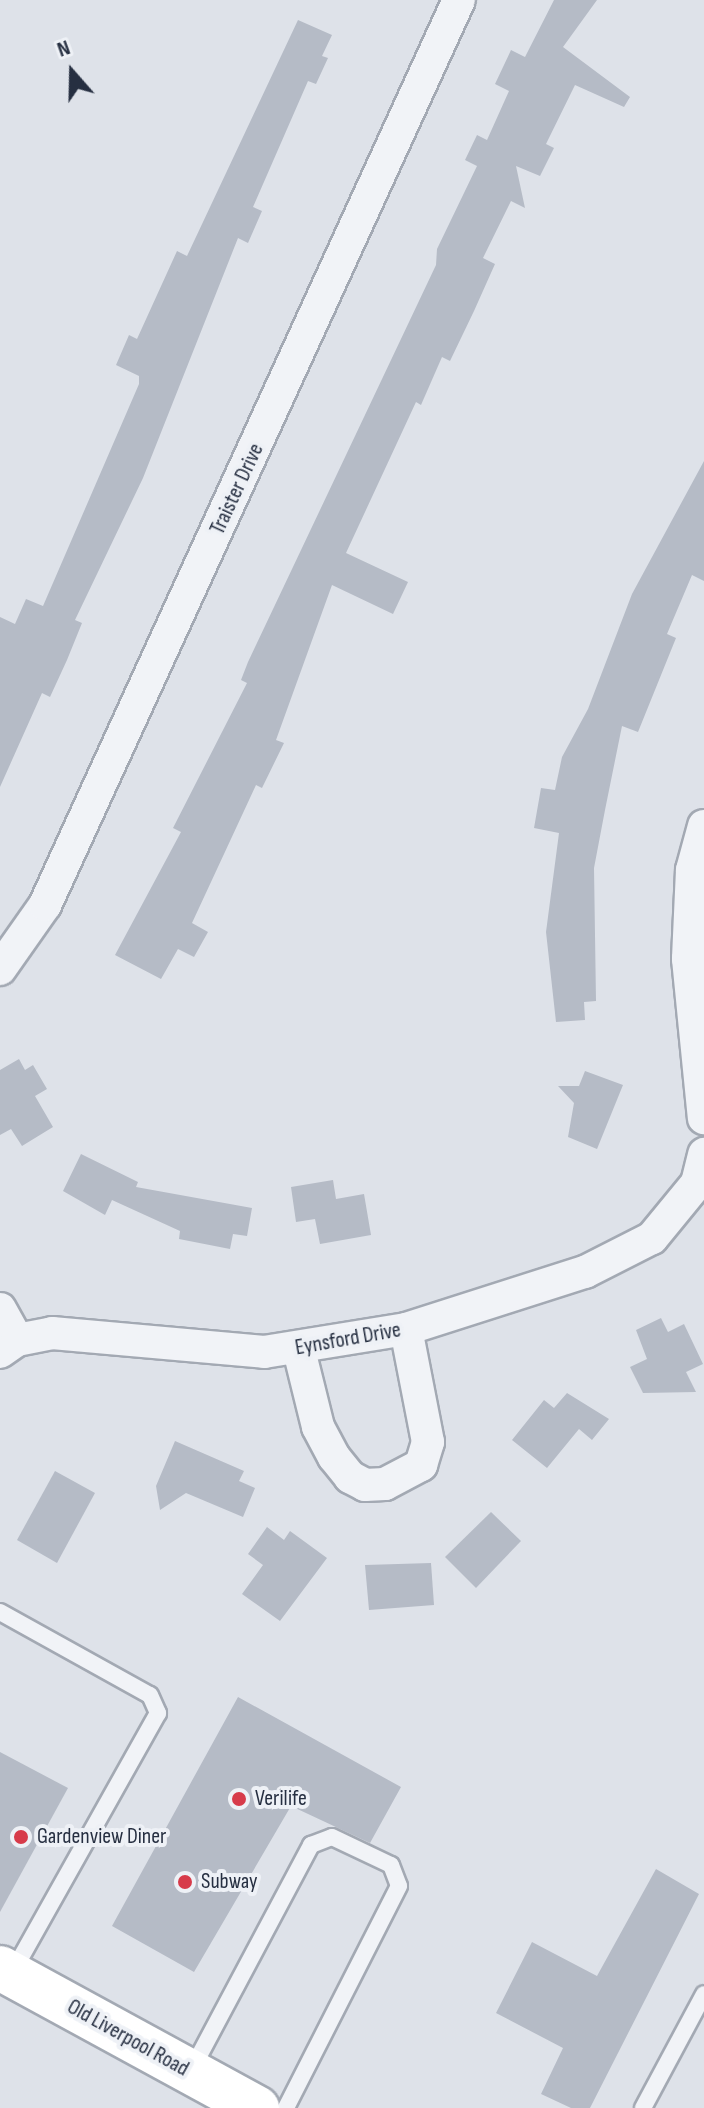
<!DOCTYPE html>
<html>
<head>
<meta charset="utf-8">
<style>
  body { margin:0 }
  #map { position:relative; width:704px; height:2108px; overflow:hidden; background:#dee2e9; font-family:"Sofia Sans Condensed",sans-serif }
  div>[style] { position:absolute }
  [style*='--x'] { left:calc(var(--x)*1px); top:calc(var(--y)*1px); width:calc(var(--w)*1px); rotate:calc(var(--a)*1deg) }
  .building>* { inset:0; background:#b5bbc6 }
  .roads { filter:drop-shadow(2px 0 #a3a9b3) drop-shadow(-2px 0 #a3a9b3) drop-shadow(0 2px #a3a9b3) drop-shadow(0 -2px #a3a9b3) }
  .service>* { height:16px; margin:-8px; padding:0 8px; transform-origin:8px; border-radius:8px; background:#f1f3f7 }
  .minor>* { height:32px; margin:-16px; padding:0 16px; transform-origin:16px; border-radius:16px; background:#f1f3f7 }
  .secondary>* { height:44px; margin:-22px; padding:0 22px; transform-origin:22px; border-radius:22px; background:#fff }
  .dots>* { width:22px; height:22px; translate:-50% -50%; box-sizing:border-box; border:4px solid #eef1f6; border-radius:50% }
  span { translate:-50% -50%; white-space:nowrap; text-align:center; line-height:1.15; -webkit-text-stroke:8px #eef1f6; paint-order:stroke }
  .street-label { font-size:22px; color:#262f41 }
  .poi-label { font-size:22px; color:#262f41 }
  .left { translate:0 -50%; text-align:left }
  .north { position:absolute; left:32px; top:32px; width:80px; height:80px; -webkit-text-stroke:6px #eef1f6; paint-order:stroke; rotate:340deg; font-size:22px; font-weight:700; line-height:32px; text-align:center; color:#262f41 }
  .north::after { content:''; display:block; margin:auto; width:28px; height:36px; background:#262f41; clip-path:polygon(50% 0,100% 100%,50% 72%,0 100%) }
</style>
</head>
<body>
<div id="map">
  <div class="building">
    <i style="clip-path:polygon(554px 0,597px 0,563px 47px,630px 97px,624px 107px,575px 85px,546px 144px,554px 148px,540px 176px,516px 166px,525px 208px,511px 201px,483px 258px,495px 264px,474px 311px,450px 361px,442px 357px,421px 405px,416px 402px,346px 553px,408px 582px,393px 614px,332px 585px,276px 740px,284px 743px,262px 788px,256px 785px,192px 923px,208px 932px,194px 957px,178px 949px,161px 979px,115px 955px,181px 832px,173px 828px,247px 683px,241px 680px,248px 662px,436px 265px,437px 249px,477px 166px,465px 160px,477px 135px,487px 140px,509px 91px,495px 84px,511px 50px,525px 57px)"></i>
    <i style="clip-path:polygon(298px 20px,332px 35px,322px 56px,328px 58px,316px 84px,308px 81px,253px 207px,262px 211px,248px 243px,238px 238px,143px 478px,75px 620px,82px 623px,67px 660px,50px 697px,42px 693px,0 787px,0 617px,15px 624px,26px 599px,43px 606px,139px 384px,139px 376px,116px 365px,129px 335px,137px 339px,177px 251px,187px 256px)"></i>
    <i style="clip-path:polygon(704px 461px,704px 581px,692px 575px,667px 634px,676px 638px,638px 732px,622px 726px,605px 810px,594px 868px,596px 1001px,584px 1002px,585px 1020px,556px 1022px,546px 932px,559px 833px,534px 828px,541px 788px,555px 790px,562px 757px,588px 709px,632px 594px)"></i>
    <i style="clip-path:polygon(19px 1059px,25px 1070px,33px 1065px,47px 1089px,35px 1096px,53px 1127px,22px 1146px,11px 1129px,0 1135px,0 1070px)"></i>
    <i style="clip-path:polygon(585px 1071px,623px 1085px,597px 1149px,568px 1137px,574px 1103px,558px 1086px,579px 1086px)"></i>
    <i style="clip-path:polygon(81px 1154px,138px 1182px,136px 1187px,252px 1208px,247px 1236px,233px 1234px,230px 1249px,179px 1239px,180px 1231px,112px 1200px,105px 1215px,63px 1191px)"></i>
    <i style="clip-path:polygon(333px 1180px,336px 1199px,364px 1194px,371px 1235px,320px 1244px,315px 1219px,296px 1222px,291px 1187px)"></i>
    <i style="clip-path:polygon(661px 1318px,668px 1332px,684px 1324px,703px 1364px,686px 1372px,696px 1392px,643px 1393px,630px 1367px,647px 1359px,636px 1330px)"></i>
    <i style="clip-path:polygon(567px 1393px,609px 1419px,592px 1440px,579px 1429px,547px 1468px,512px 1440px,544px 1400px,554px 1408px)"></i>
    <i style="clip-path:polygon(175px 1441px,244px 1471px,239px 1481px,255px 1488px,243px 1517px,186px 1493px,160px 1510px,156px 1486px)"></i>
    <i style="clip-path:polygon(55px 1471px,95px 1493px,57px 1563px,17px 1540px)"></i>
    <i style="clip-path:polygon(491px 1512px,521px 1541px,476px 1588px,445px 1557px)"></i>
    <i style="clip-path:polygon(267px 1527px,284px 1540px,290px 1531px,327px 1558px,280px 1621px,242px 1594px,263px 1565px,248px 1554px)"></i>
    <i style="clip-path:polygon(431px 1563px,434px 1605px,369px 1610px,365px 1565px)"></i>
    <i style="clip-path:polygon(238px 1697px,401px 1787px,370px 1843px,291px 1806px,194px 1972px,112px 1926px)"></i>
    <i style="clip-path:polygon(0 1752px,68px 1788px,0 1912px)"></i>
    <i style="clip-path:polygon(656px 1869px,699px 1894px,590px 2108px,571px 2108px,541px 2094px,563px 2048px,496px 2013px,532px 1942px,597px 1976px)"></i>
  </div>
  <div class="roads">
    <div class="service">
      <i style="--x:0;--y:1612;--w:171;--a:29"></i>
      <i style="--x:150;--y:1695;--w:20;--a:66"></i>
      <i style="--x:158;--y:1713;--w:298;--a:119.3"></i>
      <i style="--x:192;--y:2069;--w:254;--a:-62"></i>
      <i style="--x:311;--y:1845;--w:22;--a:-21"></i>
      <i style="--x:332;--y:1837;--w:65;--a:25.4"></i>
      <i style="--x:391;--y:1865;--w:22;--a:69"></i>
      <i style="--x:399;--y:1886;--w:249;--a:117"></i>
      <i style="--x:643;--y:2108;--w:129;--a:-61.8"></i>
    </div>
    <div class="minor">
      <i style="--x:704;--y:826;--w:46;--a:105.3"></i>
      <i style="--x:692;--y:870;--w:89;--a:92.6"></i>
      <i style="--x:688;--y:959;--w:160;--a:84.3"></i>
      <i style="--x:0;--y:969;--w:78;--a:-54.9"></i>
      <i style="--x:45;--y:905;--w:995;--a:-65.42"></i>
      <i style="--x:0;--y:1309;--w:35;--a:61"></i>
      <i style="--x:299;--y:1350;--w:79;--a:76.1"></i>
      <i style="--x:318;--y:1427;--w:34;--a:62"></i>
      <i style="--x:334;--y:1457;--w:26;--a:51"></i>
      <i style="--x:350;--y:1477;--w:17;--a:28"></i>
      <i style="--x:365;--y:1485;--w:20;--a:-3"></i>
      <i style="--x:385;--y:1484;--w:41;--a:-27.8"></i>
      <i style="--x:421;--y:1465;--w:24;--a:-73"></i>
      <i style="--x:428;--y:1442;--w:115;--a:-101"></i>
      <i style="--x:0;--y:1352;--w:21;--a:-35"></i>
      <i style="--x:17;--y:1340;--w:36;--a:-11"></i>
      <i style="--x:52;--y:1333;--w:213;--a:5.1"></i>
      <i style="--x:264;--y:1352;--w:144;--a:-9.2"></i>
      <i style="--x:406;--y:1329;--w:188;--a:-17.7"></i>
      <i style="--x:585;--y:1272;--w:75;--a:-26.9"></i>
      <i style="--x:652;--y:1238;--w:71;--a:-50.7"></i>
      <i style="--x:697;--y:1183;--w:30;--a:-76"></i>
    </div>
    <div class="secondary">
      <i style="--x:0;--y:1968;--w:293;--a:28.6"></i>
    </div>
  </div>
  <div class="dots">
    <i style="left:239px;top:1799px;background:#d73b4a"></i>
    <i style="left:21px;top:1837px;background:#d73b4a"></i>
    <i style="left:185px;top:1882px;background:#d73b4a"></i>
  </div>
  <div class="street-label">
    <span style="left:237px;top:489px;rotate:-65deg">Traister Drive</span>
    <span style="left:348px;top:1339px;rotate:-10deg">Eynsford Drive</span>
    <span style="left:128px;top:2038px;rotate:29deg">Old Liverpool Road</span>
  </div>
  <div class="poi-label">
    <span class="left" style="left:255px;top:1799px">Verilife</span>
    <span class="left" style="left:37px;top:1837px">Gardenview Diner</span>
    <span class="left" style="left:201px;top:1882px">Subway</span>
  </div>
  <div class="north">N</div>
</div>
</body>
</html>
